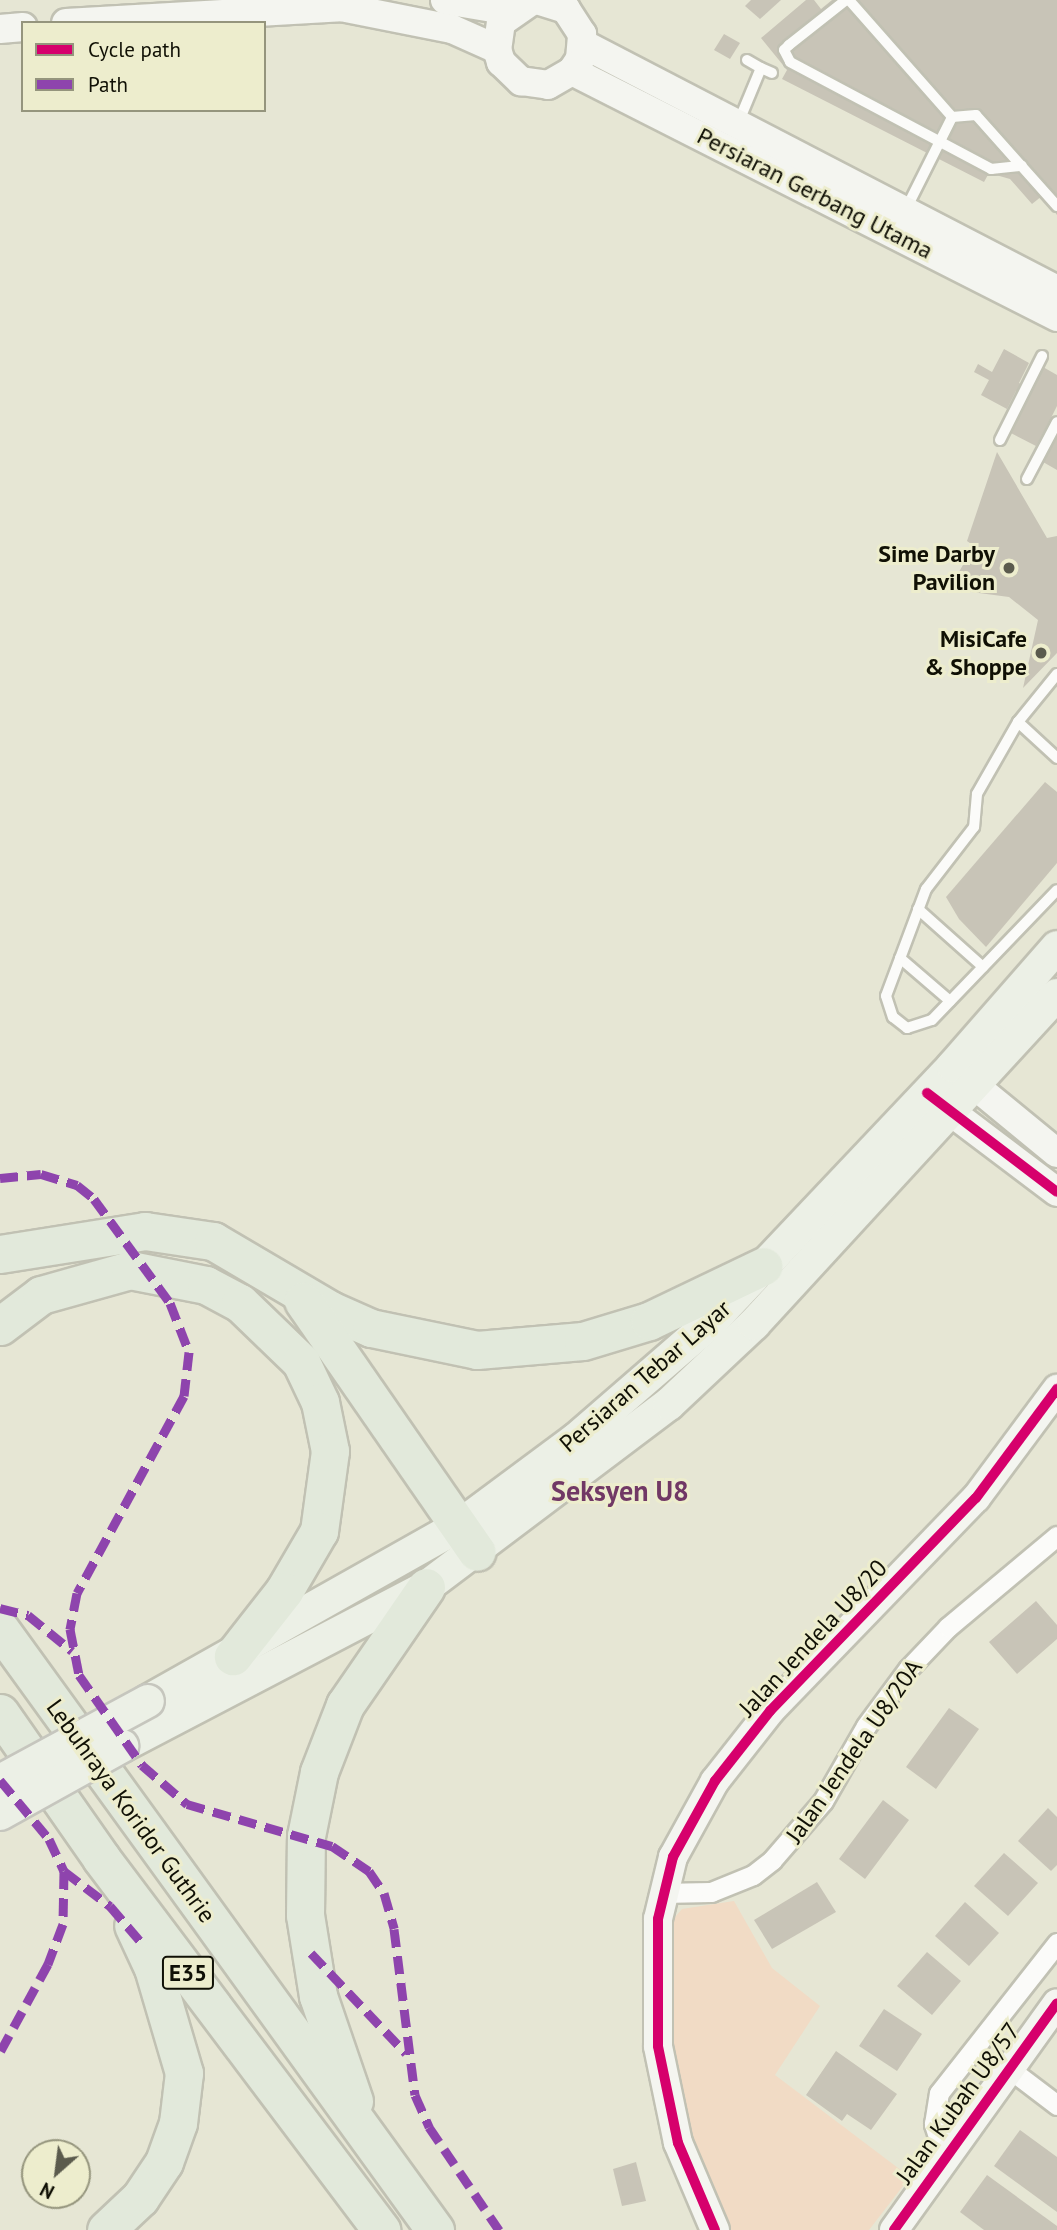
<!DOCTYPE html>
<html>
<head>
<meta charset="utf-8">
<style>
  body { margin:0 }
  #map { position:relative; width:1057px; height:2230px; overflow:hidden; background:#e6e6d4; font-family:"PT Sans",sans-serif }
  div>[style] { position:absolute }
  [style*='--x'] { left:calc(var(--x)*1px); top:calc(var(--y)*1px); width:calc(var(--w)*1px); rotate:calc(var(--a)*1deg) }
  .green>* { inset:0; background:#f1dbc5 }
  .building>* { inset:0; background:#c8c4b7 }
  .roads { filter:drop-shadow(2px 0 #c1c1b3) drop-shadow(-2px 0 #c1c1b3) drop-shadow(0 2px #c1c1b3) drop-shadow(0 -2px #c1c1b3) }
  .lane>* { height:10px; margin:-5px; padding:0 5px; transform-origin:5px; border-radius:5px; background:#fbfbf9 }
  .street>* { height:19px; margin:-9.5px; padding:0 9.5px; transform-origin:9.5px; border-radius:9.5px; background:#fbfbf9 }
  .secondary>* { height:28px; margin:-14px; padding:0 14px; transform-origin:14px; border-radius:14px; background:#f4f5f0 }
  .primary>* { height:32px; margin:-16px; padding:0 16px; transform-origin:16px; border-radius:16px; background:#ecf0e6 }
  .highway>* { height:37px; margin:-18.5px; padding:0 18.5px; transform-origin:18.5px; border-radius:18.5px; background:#e2e9db }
  .bridges { filter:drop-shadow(2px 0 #c6c6be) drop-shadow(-2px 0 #c6c6be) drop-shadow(0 2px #c6c6be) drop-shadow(0 -2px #c6c6be) }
  .primary-bridge>* { height:32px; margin:-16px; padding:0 16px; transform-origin:16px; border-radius:16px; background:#ecf0e6 }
  .quiet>* { height:9px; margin-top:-4.5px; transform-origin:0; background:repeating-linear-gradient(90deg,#8e44ad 0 18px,transparent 0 27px) }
  .cycleway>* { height:10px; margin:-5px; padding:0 5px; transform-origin:5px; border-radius:5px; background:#d6006c }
  .dots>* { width:19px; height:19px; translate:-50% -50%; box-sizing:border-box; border:4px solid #ededcd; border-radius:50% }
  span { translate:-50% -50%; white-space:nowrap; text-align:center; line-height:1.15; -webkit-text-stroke:6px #ededcd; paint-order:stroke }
  .shield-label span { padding:2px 5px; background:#ededcd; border:2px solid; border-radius:5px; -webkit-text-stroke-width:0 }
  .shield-label { font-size:23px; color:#101005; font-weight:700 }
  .street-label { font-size:24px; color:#101005 }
  .poi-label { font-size:24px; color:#101005; font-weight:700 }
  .right { translate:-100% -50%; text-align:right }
  .quarter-label { font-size:28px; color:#713865; font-weight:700 }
  .legend { position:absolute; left:21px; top:21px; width:245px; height:91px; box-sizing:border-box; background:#ededcd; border:2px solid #95957d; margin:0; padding:9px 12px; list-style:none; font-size:21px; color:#101005 }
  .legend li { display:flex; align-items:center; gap:14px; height:35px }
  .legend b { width:35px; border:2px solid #95957d }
  .north { position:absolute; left:21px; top:2139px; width:70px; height:70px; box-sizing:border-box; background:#ededcd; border:2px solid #95957d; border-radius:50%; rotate:208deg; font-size:19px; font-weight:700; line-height:28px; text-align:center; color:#101005 }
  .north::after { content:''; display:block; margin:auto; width:24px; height:32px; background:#5b5b4d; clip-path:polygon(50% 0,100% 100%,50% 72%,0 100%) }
</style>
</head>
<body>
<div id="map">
  <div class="green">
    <i style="clip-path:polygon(734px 1901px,772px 1968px,820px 2006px,775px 2075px,910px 2177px,869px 2230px,722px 2230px,673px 2089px,669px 1924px,682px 1909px)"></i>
  </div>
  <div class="building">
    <i style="clip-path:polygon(751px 0,781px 0,760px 19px,745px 6px)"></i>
    <i style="clip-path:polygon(806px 0,814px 0,821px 9px,832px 0,1057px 0,1057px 215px,1042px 196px,1032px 204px,1010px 179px,989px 173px,984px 182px,782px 79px,787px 70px,761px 38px)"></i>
    <i style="clip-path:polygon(724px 34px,740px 43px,730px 59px,714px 50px)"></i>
    <i style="clip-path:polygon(1004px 349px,1029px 363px,1019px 383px,1031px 390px,1043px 367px,1057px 375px,1057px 406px,1048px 424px,1057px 429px,1057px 470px,1043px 462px,1056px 437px,1045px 430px,1036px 446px,1009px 432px,1028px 397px,1016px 391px,1007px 409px,981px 395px,989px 380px,974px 372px,978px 364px,992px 372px)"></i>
    <i style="clip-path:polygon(997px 452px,1047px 538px,1057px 536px,1057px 653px,1023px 688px,1038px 620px,1009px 597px,949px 589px,974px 546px,967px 541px)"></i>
    <i style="clip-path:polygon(1045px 782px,1057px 792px,1057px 863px,986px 947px,959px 919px,946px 897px)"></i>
    <i style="clip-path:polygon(1036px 1601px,1057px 1625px,1057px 1639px,1017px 1674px,989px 1642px)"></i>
    <i style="clip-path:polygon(949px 1708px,979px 1729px,936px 1789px,906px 1767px)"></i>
    <i style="clip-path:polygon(883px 1800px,909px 1820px,865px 1879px,839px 1859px)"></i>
    <i style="clip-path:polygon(1048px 1808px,1057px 1817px,1057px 1865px,1051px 1871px,1018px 1841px)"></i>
    <i style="clip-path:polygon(1004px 1853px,1038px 1883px,1008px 1916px,974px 1886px)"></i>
    <i style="clip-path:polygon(817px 1882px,836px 1912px,772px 1949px,754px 1920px)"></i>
    <i style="clip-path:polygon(965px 1902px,999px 1933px,969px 1966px,935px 1936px)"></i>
    <i style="clip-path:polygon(927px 1952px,961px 1981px,932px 2015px,897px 1986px)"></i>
    <i style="clip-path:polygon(884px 2009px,922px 2034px,897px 2071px,859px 2046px)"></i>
    <i style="clip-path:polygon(836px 2051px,897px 2094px,871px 2130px,847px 2114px,842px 2121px,806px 2095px)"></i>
    <i style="clip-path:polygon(1020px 2130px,1057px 2157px,1057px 2212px,994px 2166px)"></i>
    <i style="clip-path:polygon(636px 2162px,646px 2201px,622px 2206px,613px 2169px)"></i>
    <i style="clip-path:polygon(987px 2175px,1057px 2226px,1057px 2230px,984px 2230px,960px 2212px)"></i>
  </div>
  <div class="roads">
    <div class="lane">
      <i style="--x:846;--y:0;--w:73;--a:141.7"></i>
      <i style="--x:789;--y:45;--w:7;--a:135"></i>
      <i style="--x:784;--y:50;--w:13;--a:63"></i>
      <i style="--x:790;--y:62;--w:228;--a:28"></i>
      <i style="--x:991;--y:169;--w:31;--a:-6"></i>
      <i style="--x:849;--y:0;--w:156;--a:48.6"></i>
      <i style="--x:952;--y:117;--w:24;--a:-5"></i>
      <i style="--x:976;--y:115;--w:122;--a:48.3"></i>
      <i style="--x:747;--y:60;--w:16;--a:30"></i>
      <i style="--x:739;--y:121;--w:57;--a:-67.5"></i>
      <i style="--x:761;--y:68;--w:12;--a:24"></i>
      <i style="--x:906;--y:209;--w:103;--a:-63.4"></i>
      <i style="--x:1000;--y:440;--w:94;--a:-63.4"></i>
      <i style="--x:1027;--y:479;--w:64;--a:-62.2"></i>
      <i style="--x:1057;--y:674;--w:62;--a:129.1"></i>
      <i style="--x:1018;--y:722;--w:83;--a:119.7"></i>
      <i style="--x:977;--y:794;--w:33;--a:95"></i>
      <i style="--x:974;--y:827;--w:78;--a:127.7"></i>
      <i style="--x:926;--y:889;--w:114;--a:110.5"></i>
      <i style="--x:886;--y:996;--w:22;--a:72"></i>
      <i style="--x:893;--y:1017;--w:18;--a:38"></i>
      <i style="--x:907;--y:1028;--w:26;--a:-18"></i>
      <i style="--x:932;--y:1020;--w:180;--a:-46.1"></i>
      <i style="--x:1018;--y:722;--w:53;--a:42.7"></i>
      <i style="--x:918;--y:909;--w:87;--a:41.7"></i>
      <i style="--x:900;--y:958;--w:66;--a:40.7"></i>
    </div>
    <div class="street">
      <i style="--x:661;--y:1893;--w:50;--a:-1.1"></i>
      <i style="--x:711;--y:1892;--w:45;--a:-22"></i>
      <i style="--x:753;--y:1875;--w:24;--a:-38"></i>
      <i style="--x:772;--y:1860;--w:78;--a:-49.2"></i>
      <i style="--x:823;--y:1801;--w:86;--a:-60.2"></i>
      <i style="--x:866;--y:1726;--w:71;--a:-53.6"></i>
      <i style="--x:908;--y:1669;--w:58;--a:-46.4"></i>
      <i style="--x:948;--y:1627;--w:142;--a:-39.9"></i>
      <i style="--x:1007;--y:2067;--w:63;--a:37.2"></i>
      <i style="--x:944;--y:2155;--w:33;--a:-108"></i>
      <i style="--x:934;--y:2124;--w:31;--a:-81"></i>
      <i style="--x:939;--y:2093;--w:191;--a:-51.8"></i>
    </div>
    <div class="secondary">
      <i style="--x:445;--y:0;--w:66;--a:9.6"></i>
      <i style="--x:533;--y:0;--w:39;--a:145"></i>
      <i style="--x:501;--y:22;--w:27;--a:98"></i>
      <i style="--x:497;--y:49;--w:14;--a:73"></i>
      <i style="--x:501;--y:62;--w:28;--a:44"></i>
      <i style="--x:521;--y:81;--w:27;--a:8"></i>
      <i style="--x:548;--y:85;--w:28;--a:-30"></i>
      <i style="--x:572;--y:71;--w:14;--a:-56"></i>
      <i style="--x:580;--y:59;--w:25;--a:-85"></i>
      <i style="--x:582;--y:34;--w:30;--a:-123"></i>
      <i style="--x:566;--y:9;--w:31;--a:-163"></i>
      <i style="--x:66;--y:23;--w:275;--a:-3.3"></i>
      <i style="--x:341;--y:7;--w:113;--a:11.2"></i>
      <i style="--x:452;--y:29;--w:49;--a:24"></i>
      <i style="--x:0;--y:29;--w:23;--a:-5"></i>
      <i style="--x:583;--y:44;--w:534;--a:27.43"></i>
      <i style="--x:572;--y:71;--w:544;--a:26.89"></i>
      <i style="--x:957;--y:1071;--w:129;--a:39.4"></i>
      <i style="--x:934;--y:1099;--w:154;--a:37.1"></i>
      <i style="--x:715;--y:2230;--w:95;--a:-113"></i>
      <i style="--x:678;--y:2143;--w:99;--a:-101.7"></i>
      <i style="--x:658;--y:2046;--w:127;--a:-90"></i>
      <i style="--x:658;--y:1919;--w:64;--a:-76.4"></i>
      <i style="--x:673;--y:1857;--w:87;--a:-61.1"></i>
      <i style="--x:715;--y:1781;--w:89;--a:-51.8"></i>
      <i style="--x:770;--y:1711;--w:296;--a:-46"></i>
      <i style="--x:976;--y:1498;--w:136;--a:-53.4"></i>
      <i style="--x:894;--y:2230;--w:279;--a:-54.3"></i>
    </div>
    <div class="primary">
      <i style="--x:148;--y:1701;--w:357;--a:-29.4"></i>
      <i style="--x:459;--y:1526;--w:144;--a:-36.6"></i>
      <i style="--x:575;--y:1440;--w:180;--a:-40.9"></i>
      <i style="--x:711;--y:1322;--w:352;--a:-46.6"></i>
      <i style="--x:953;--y:1066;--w:158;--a:-48.8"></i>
      <i style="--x:122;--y:1746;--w:343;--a:-27.6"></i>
      <i style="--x:426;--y:1587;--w:304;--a:-37"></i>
      <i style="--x:669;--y:1404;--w:117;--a:-43.3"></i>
      <i style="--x:754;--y:1324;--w:447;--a:-47.4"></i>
    </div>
    <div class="highway">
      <i style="--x:0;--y:1254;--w:147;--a:-9"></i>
      <i style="--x:145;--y:1231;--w:69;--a:8.4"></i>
      <i style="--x:213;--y:1241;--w:136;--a:30.5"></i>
      <i style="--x:330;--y:1310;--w:45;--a:23.7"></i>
      <i style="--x:371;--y:1328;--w:108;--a:11.7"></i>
      <i style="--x:477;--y:1350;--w:106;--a:-4.9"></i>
      <i style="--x:583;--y:1341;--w:69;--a:-16.9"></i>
      <i style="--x:649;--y:1321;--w:127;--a:-25.6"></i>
      <i style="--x:303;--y:1301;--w:305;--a:55.3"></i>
      <i style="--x:0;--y:1326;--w:51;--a:-37.1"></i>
      <i style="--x:41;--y:1295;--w:92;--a:-15.7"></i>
      <i style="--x:130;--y:1270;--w:77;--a:11.2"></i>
      <i style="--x:206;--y:1285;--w:38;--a:28"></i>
      <i style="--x:240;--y:1303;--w:85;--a:44"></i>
      <i style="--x:301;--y:1362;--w:44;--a:64.6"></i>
      <i style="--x:320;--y:1402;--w:50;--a:78.5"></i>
      <i style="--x:330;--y:1451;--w:81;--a:97.8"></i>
      <i style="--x:319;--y:1531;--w:69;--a:120.3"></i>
      <i style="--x:284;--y:1591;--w:83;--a:128.1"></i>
      <i style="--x:0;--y:1629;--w:742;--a:54.1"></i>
      <i style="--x:0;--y:1713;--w:177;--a:55.1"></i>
      <i style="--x:101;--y:1858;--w:466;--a:53"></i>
      <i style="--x:354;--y:2101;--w:111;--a:-108.9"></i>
      <i style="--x:318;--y:1996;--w:82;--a:-99.1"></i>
      <i style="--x:305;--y:1915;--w:79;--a:-89.3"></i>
      <i style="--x:306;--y:1836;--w:65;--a:-78.5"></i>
      <i style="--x:319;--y:1772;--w:72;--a:-68.8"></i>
      <i style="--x:345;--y:1705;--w:143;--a:-55.5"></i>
      <i style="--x:106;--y:2230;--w:47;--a:-43.3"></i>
      <i style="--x:140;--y:2198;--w:43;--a:-56.3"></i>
      <i style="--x:164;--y:2162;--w:41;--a:-70.3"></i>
      <i style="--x:178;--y:2123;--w:50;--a:-83.2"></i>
      <i style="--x:184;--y:2073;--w:109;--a:-106.4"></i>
      <i style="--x:153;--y:1968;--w:47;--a:-114.9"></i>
    </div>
  </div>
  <div class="bridges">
    <div class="primary-bridge">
      <i style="--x:0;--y:1781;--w:168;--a:-28.4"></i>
      <i style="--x:0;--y:1814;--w:140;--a:-29.1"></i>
    </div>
  </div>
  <div class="quiet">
    <i style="--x:0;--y:1178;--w:41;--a:-5.6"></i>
    <i style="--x:41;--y:1174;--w:38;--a:17"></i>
    <i style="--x:77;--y:1185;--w:22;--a:39"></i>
    <i style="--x:94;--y:1199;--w:129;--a:53.8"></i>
    <i style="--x:170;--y:1303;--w:53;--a:68.8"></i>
    <i style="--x:189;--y:1352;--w:44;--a:96.5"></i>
    <i style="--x:184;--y:1396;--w:224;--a:118.5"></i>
    <i style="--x:77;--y:1593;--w:37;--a:101"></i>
    <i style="--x:70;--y:1629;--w:47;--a:78.9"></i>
    <i style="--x:79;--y:1675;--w:110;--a:55"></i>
    <i style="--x:142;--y:1765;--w:60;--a:40.9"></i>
    <i style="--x:187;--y:1804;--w:151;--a:16.2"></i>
    <i style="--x:332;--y:1846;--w:45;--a:34"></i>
    <i style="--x:369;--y:1871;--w:27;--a:56"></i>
    <i style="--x:384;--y:1893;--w:37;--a:74"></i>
    <i style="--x:394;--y:1929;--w:167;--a:82.8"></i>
    <i style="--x:415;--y:2095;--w:35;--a:66"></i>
    <i style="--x:429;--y:2127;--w:125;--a:55.8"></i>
    <i style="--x:0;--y:1608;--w:29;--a:14"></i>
    <i style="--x:28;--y:1615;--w:57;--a:39.3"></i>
    <i style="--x:0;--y:1780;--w:77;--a:50.3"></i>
    <i style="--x:49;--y:1839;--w:35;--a:65"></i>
    <i style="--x:64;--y:1871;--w:53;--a:91.1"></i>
    <i style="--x:63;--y:1924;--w:43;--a:110.6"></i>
    <i style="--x:48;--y:1964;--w:100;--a:118.6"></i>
    <i style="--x:64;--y:1871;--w:58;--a:37.3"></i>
    <i style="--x:110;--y:1906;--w:48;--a:49.3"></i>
    <i style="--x:311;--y:1953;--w:138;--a:46.5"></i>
  </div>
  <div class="cycleway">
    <i style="--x:927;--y:1093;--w:163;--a:37.3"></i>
    <i style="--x:715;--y:2230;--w:95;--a:-113"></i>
    <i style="--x:678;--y:2143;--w:99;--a:-101.7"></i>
    <i style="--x:658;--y:2046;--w:127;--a:-90"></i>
    <i style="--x:658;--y:1919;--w:64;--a:-76.4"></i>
    <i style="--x:673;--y:1857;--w:87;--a:-61.1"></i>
    <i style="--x:715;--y:1781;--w:89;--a:-51.8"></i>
    <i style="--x:770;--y:1711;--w:296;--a:-46"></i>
    <i style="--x:976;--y:1498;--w:136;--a:-53.4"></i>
    <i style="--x:894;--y:2230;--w:279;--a:-54.3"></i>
  </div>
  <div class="dots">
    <i style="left:1009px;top:568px;background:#5b5b4d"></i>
    <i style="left:1041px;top:653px;background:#5b5b4d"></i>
  </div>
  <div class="shield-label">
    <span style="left:188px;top:1973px">E35</span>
  </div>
  <div class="street-label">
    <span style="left:815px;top:193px;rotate:27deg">Persiaran Gerbang Utama</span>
    <span style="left:645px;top:1376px;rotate:-41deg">Persiaran Tebar Layar</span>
    <span style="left:813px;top:1638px;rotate:-47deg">Jalan Jendela U8/20</span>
    <span style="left:854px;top:1751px;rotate:-55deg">Jalan Jendela U8/20A</span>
    <span style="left:131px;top:1811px;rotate:54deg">Lebuhraya Koridor Guthrie</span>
    <span style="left:958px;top:2103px;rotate:-54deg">Jalan Kubah U8/57</span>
  </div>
  <div class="poi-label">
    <span class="right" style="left:995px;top:568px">Sime Darby<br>Pavilion</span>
    <span class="right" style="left:1027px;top:653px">MisiCafe<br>&amp; Shoppe</span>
  </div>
  <div class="quarter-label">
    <span style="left:620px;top:1491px">Seksyen U8</span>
  </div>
  <ul class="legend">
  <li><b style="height:9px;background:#d6006c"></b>Cycle path</li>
  <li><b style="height:9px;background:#8e44ad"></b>Path</li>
  </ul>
  <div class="north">N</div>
</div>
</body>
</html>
